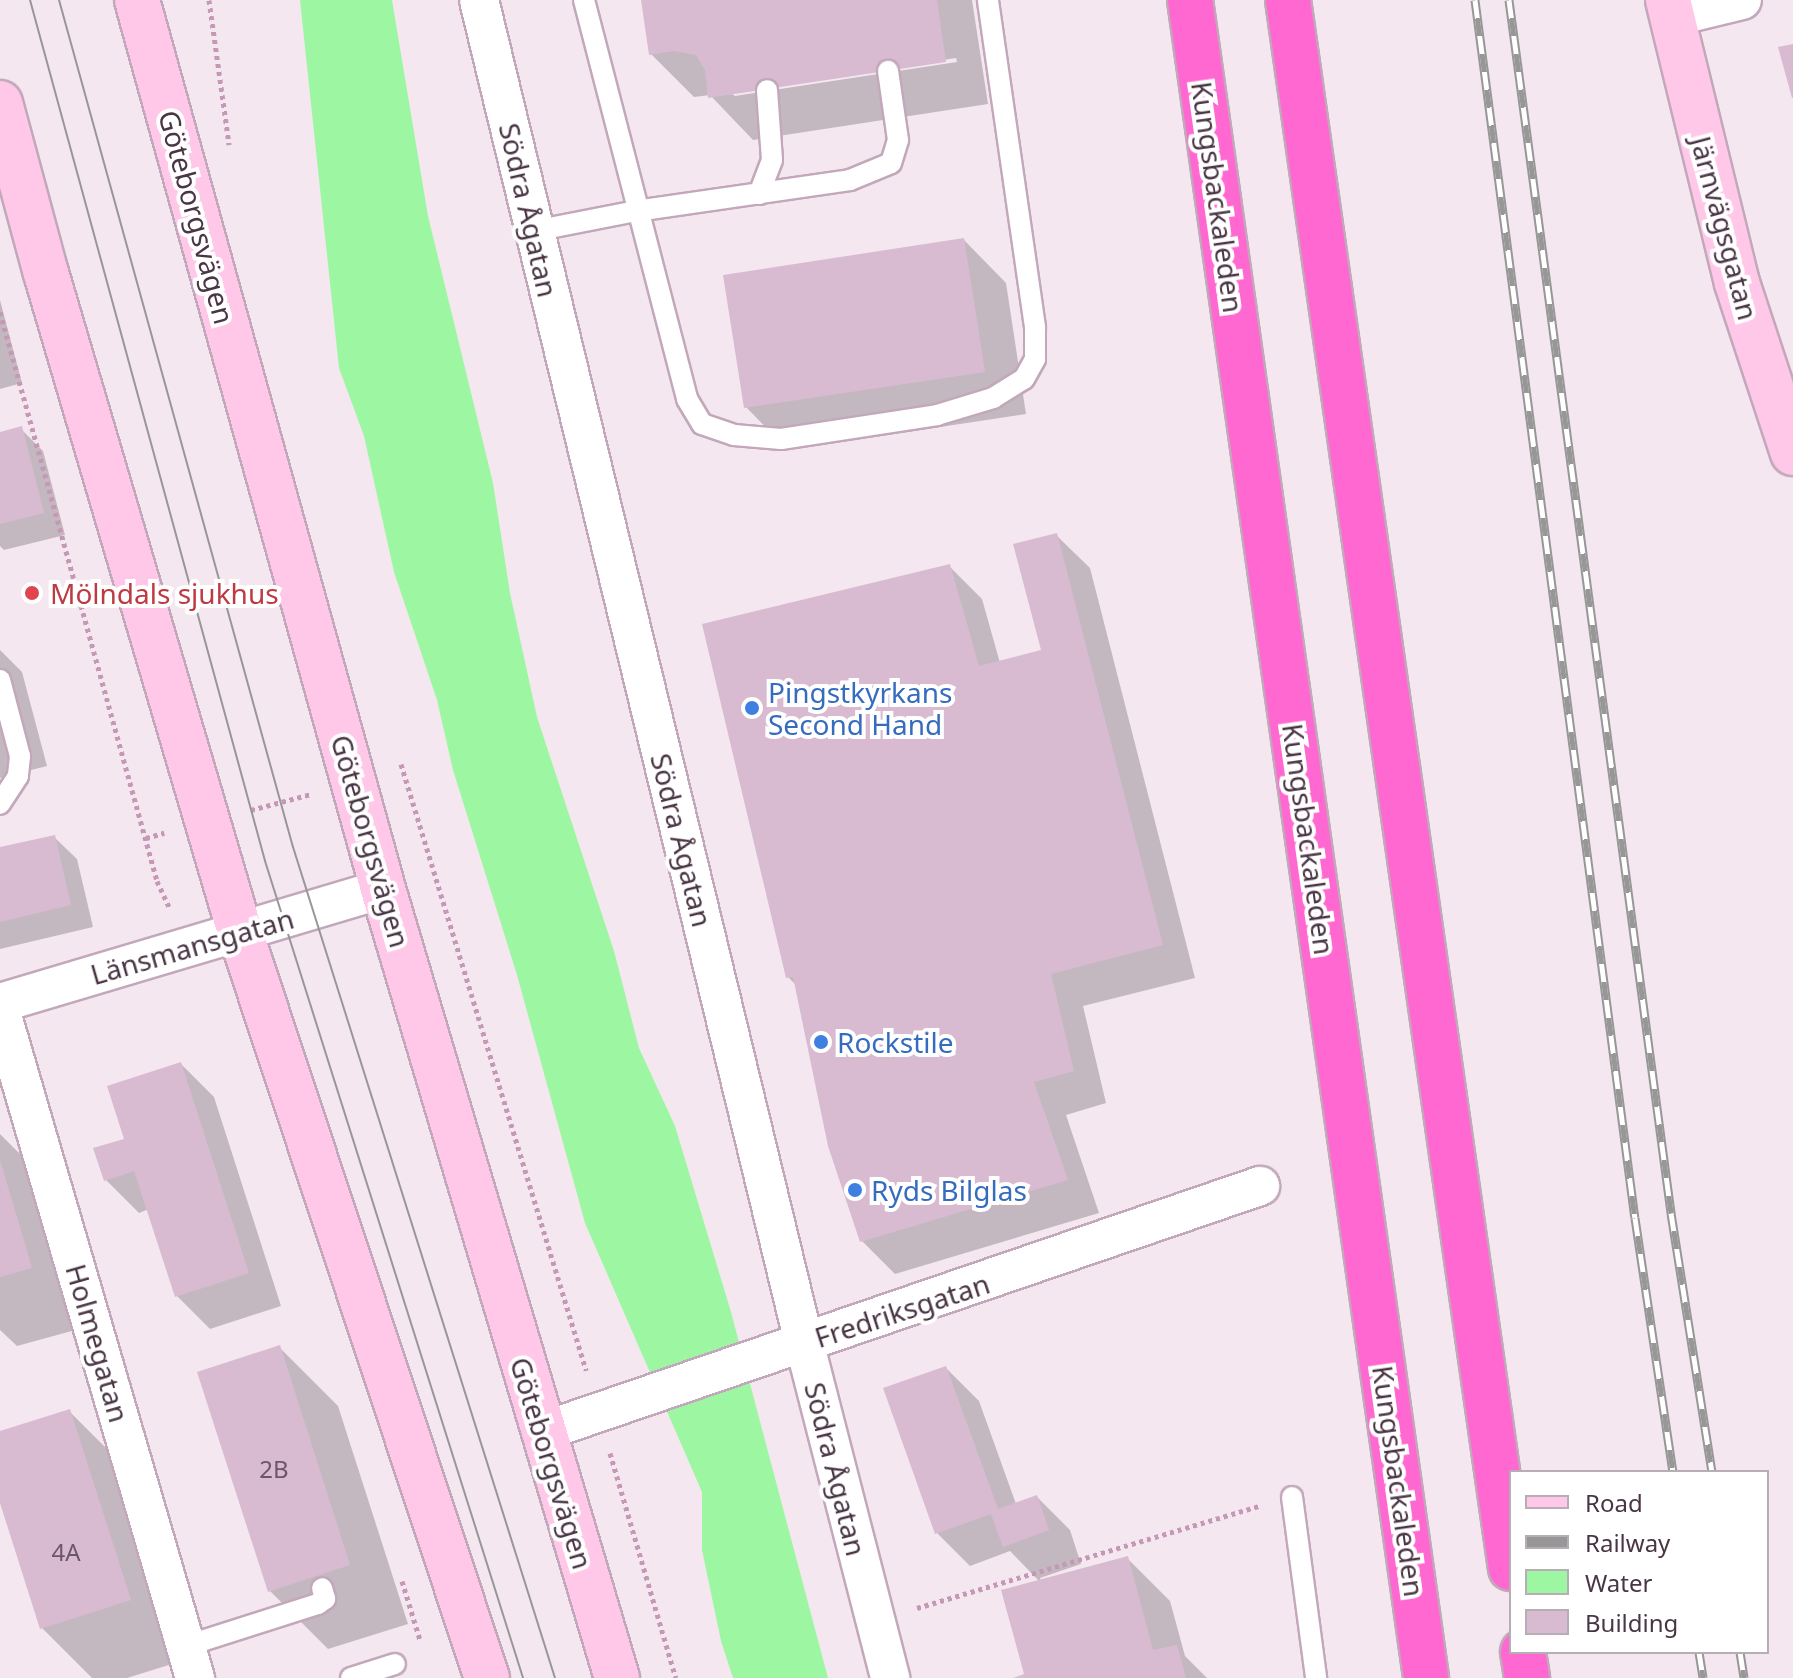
<!DOCTYPE html>
<html>
<head>
<meta charset="utf-8">
<style>
  body { margin:0 }
  #map { position:relative; width:1793px; height:1678px; overflow:hidden; background:#f5e7f0; font-family:"Noto Sans",sans-serif }
  div>[style] { position:absolute }
  [style*='--x'] { left:calc(var(--x)*1px); top:calc(var(--y)*1px); width:calc(var(--w)*1px); rotate:calc(var(--a)*1deg) }
  .water>* { inset:0; background:#9df7a2 }
  .shadow>* { inset:0; background:#0003 }
  .building>* { inset:0; background:#d8bbd1 }
  .path>* { height:5px; margin-top:-2.5px; transform-origin:0; background:repeating-linear-gradient(90deg,#c598b8 0 4px,transparent 0 8px) }
  .roads { filter:drop-shadow(2px 0 #c2a8ba) drop-shadow(-2px 0 #c2a8ba) drop-shadow(0 2px #c2a8ba) drop-shadow(0 -2px #c2a8ba) }
  .lane>* { height:20px; margin:-10px; padding:0 10px; transform-origin:10px; border-radius:10px; background:#fff }
  .street>* { height:38px; margin:-19px; padding:0 19px; transform-origin:19px; border-radius:19px; background:#fff }
  .secondary>* { height:44px; margin:-22px; padding:0 22px; transform-origin:22px; border-radius:22px; background:#ffc7e8 }
  .highway>* { height:44px; margin:-22px; padding:0 22px; transform-origin:22px; border-radius:22px; background:#ff68d0 }
  .tram>* { height:2px; margin:-1px; padding:0 1px; transform-origin:1px; border-radius:1px; background:#979797 }
  .rail>* { height:9px; margin-top:-4.5px; transform-origin:0; background:repeating-linear-gradient(90deg,#fff 0 18px,#979797 0 36px); box-sizing:border-box; border-block:2px solid #979797 }
  .dots>* { width:22px; height:22px; translate:-50% -50%; box-sizing:border-box; border:4px solid #fff; border-radius:50% }
  span { translate:-50% -50%; white-space:nowrap; text-align:center; line-height:1.15; -webkit-text-stroke:8px #fff; paint-order:stroke }
  .number-label { font-size:24px; color:#6d5667 }
  .number-label span { -webkit-text-stroke-width:0 }
  .street-label { font-size:28px; color:#493544 }
  .health-label { font-size:28px; color:#be3a42 }
  .left { translate:0 -50%; text-align:left }
  .shop-label { font-size:28px; color:#366cbe }
  .legend { position:absolute; left:1509px; top:1470px; width:260px; height:184px; box-sizing:border-box; background:#fff; border:2px solid #b6aeb4; margin:0; padding:10px 14px; list-style:none; font-size:24px; color:#493544 }
  .legend li { display:flex; align-items:center; gap:16px; height:40px }
  .legend b { width:40px; border:2px solid #b6aeb4 }
</style>
</head>
<body>
<div id="map">
  <div class="water">
    <i style="clip-path:polygon(300px 0,392px 0,428px 216px,493px 483px,510px 593px,537px 717px,614px 951px,639px 1048px,675px 1126px,731px 1312px,828px 1678px,733px 1678px,721px 1641px,702px 1550px,702px 1492px,585px 1223px,517px 975px,453px 770px,437px 700px,394px 572px,364px 436px,339px 368px)"></i>
  </div>
  <div class="shadow">
    <i style="clip-path:polygon(evenodd,643px 0,972px 0,988px 104px,753px 140px,710px 95px,694px 97px,651px 54px,643px 0,956px 58px,957px 62px,735px 96px,731px 93px,956px 58px)"></i>
    <i style="clip-path:polygon(964px 240px,1006px 283px,1026px 414px,788px 450px,746px 407px)"></i>
    <i style="clip-path:polygon(0 300px,22px 383px,0 389px)"></i>
    <i style="clip-path:polygon(21px 429px,43px 451px,65px 535px,4px 550px,0 546px,0 434px)"></i>
    <i style="clip-path:polygon(1056px 535px,1090px 568px,1195px 978px,1083px 1006px,1106px 1103px,1066px 1115px,1099px 1213px,895px 1274px,862px 1241px,797px 986px,788px 977px,949px 566px,982px 599px,1000px 663px,1044px 651px)"></i>
    <i style="clip-path:polygon(0 650px,22px 672px,47px 766px,0 778px)"></i>
    <i style="clip-path:polygon(54px 837px,77px 859px,93px 927px,0 949px,0 850px)"></i>
    <i style="clip-path:polygon(181px 1064px,214px 1097px,281px 1306px,210px 1329px,177px 1296px,149px 1209px,139px 1213px,106px 1180px,127px 1140px)"></i>
    <i style="clip-path:polygon(0 1134px,47px 1181px,90px 1326px,17px 1346px,0 1330px)"></i>
    <i style="clip-path:polygon(280px 1348px,338px 1406px,408px 1624px,328px 1649px,270px 1591px)"></i>
    <i style="clip-path:polygon(946px 1368px,979px 1401px,1016px 1504px,1037px 1497px,1070px 1530px,1081px 1564px,1040px 1578px,1041px 1581px,1127px 1558px,1170px 1601px,1185px 1656px,1207px 1678px,1017px 1678px,1026px 1676px,1040px 1582px,1010px 1551px,970px 1566px,937px 1533px)"></i>
    <i style="clip-path:polygon(69px 1411px,128px 1470px,188px 1659px,127px 1678px,92px 1678px,42px 1628px,0 1502px,0 1433px)"></i>
  </div>
  <div class="building">
    <i style="clip-path:polygon(641px 0,937px 0,946px 62px,708px 98px,705px 70px,696px 55px,674px 51px,649px 55px)"></i>
    <i style="clip-path:polygon(1793px 44px,1793px 98px,1792px 98px,1778px 47px)"></i>
    <i style="clip-path:polygon(964px 238px,985px 372px,744px 408px,723px 275px)"></i>
    <i style="clip-path:polygon(22px 426px,44px 513px,0 524px,0 432px)"></i>
    <i style="clip-path:polygon(1057px 533px,1163px 945px,1051px 974px,1074px 1071px,1034px 1082px,1068px 1180px,860px 1242px,828px 1146px,793px 977px,786px 978px,702px 624px,950px 564px,979px 666px,1041px 650px,1013px 544px)"></i>
    <i style="clip-path:polygon(55px 835px,71px 905px,0 922px,0 847px)"></i>
    <i style="clip-path:polygon(181px 1062px,249px 1273px,175px 1297px,134px 1171px,104px 1181px,93px 1148px,124px 1139px,107px 1086px)"></i>
    <i style="clip-path:polygon(0 1160px,32px 1268px,0 1277px)"></i>
    <i style="clip-path:polygon(280px 1345px,350px 1565px,268px 1592px,197px 1372px)"></i>
    <i style="clip-path:polygon(946px 1366px,998px 1509px,1037px 1495px,1049px 1530px,1003px 1547px,991px 1514px,935px 1534px,883px 1388px)"></i>
    <i style="clip-path:polygon(70px 1409px,131px 1600px,40px 1629px,0 1503px,0 1431px)"></i>
    <i style="clip-path:polygon(1128px 1556px,1153px 1650px,1177px 1645px,1186px 1678px,1013px 1678px,1024px 1674px,1001px 1590px)"></i>
  </div>
  <div class="path">
    <i style="--x:209;--y:0;--w:146;--a:82.1"></i>
    <i style="--x:0;--y:312;--w:590;--a:74.57"></i>
    <i style="--x:157;--y:881;--w:29;--a:65"></i>
    <i style="--x:401;--y:764;--w:634;--a:73.02"></i>
    <i style="--x:251;--y:810;--w:62;--a:-14.9"></i>
    <i style="--x:146;--y:838;--w:19;--a:-16"></i>
    <i style="--x:610;--y:1453;--w:234;--a:73.7"></i>
    <i style="--x:402;--y:1581;--w:62;--a:73"></i>
    <i style="--x:917;--y:1608;--w:358;--a:-16.6"></i>
  </div>
  <div class="roads">
    <div class="lane">
      <i style="--x:584;--y:0;--w:412;--a:75.5"></i>
      <i style="--x:687;--y:399;--w:29;--a:59"></i>
      <i style="--x:702;--y:424;--w:34;--a:19"></i>
      <i style="--x:734;--y:435;--w:47;--a:4.9"></i>
      <i style="--x:781;--y:439;--w:158;--a:-8.7"></i>
      <i style="--x:937;--y:415;--w:59;--a:-16.9"></i>
      <i style="--x:993;--y:398;--w:36;--a:-32"></i>
      <i style="--x:1024;--y:379;--w:23;--a:-61"></i>
      <i style="--x:1035;--y:359;--w:32;--a:-90"></i>
      <i style="--x:1035;--y:327;--w:330;--a:-98.2"></i>
      <i style="--x:759;--y:194;--w:36;--a:-69"></i>
      <i style="--x:772;--y:160;--w:70;--a:-94.1"></i>
      <i style="--x:534;--y:231;--w:104;--a:-11.1"></i>
      <i style="--x:636;--y:211;--w:216;--a:-8.2"></i>
      <i style="--x:850;--y:180;--w:44;--a:-22.5"></i>
      <i style="--x:891;--y:163;--w:24;--a:-73"></i>
      <i style="--x:898;--y:140;--w:70;--a:-98.2"></i>
      <i style="--x:0;--y:680;--w:79;--a:75.3"></i>
      <i style="--x:20;--y:756;--w:20;--a:96"></i>
      <i style="--x:18;--y:776;--w:33;--a:123"></i>
      <i style="--x:1292;--y:1497;--w:183;--a:82.4"></i>
      <i style="--x:186;--y:1646;--w:139;--a:-17.7"></i>
      <i style="--x:318;--y:1604;--w:9;--a:-36"></i>
      <i style="--x:325;--y:1599;--w:11;--a:-105"></i>
      <i style="--x:351;--y:1678;--w:46;--a:-17.7"></i>
    </div>
    <div class="street">
      <i style="--x:479;--y:0;--w:1381;--a:76.39"></i>
      <i style="--x:804;--y:1342;--w:347;--a:75.6"></i>
      <i style="--x:1672;--y:17;--w:72;--a:-13.7"></i>
      <i style="--x:0;--y:1003;--w:400;--a:-16.6"></i>
      <i style="--x:0;--y:1009;--w:697;--a:73.75"></i>
      <i style="--x:544;--y:1431;--w:757;--a:-18.89"></i>
    </div>
    <div class="secondary">
      <i style="--x:137;--y:0;--w:922;--a:74.53"></i>
      <i style="--x:383;--y:889;--w:823;--a:73.48"></i>
      <i style="--x:1668;--y:0;--w:291;--a:76.3"></i>
      <i style="--x:1737;--y:283;--w:179;--a:71.8"></i>
      <i style="--x:0;--y:103;--w:176;--a:74.9"></i>
      <i style="--x:46;--y:273;--w:687;--a:73.6"></i>
      <i style="--x:240;--y:932;--w:786;--a:71.68"></i>
    </div>
    <div class="highway">
      <i style="--x:1190;--y:0;--w:1695;--a:81.99"></i>
      <i style="--x:1288;--y:0;--w:1584;--a:81.91"></i>
      <i style="--x:1523;--y:1652;--w:26;--a:81"></i>
    </div>
  </div>
  <div class="tram">
    <i style="--x:30;--y:0;--w:892;--a:74.73"></i>
    <i style="--x:265;--y:861;--w:857;--a:72.47"></i>
    <i style="--x:59;--y:0;--w:879;--a:74.56"></i>
    <i style="--x:293;--y:847;--w:871;--a:72.5"></i>
  </div>
  <div class="rail">
    <i style="--x:1475;--y:0;--w:1228;--a:82.52"></i>
    <i style="--x:1635;--y:1218;--w:257;--a:81.5"></i>
    <i style="--x:1509;--y:0;--w:1224;--a:82.39"></i>
    <i style="--x:1671;--y:1213;--w:262;--a:81"></i>
    <i style="--x:1699;--y:1652;--w:26;--a:81"></i>
    <i style="--x:1740;--y:1652;--w:26;--a:81"></i>
  </div>
  <div class="dots">
    <i style="left:32px;top:593px;background:#e0444e"></i>
    <i style="left:752px;top:708px;background:#3f7fe0"></i>
    <i style="left:821px;top:1042px;background:#3f7fe0"></i>
    <i style="left:855px;top:1190px;background:#3f7fe0"></i>
  </div>
  <div class="number-label">
    <span style="left:274px;top:1469px">2B</span>
    <span style="left:66px;top:1552px">4A</span>
  </div>
  <div class="street-label">
    <span style="left:1218px;top:197px;rotate:82deg">Kungsbackaleden</span>
    <span style="left:529px;top:210px;rotate:77deg">Södra Ågatan</span>
    <span style="left:197px;top:217px;rotate:75deg">Göteborgsvägen</span>
    <span style="left:1725px;top:228px;rotate:75deg">Järnvägsgatan</span>
    <span style="left:1309px;top:839px;rotate:82deg">Kungsbackaleden</span>
    <span style="left:682px;top:840px;rotate:76deg">Södra Ågatan</span>
    <span style="left:371px;top:841px;rotate:74deg">Göteborgsvägen</span>
    <span style="left:192px;top:946px;rotate:-16deg">Länsmansgatan</span>
    <span style="left:902px;top:1310px;rotate:-18deg">Fredriksgatan</span>
    <span style="left:98px;top:1343px;rotate:74deg">Holmegatan</span>
    <span style="left:552px;top:1463px;rotate:73deg">Göteborgsvägen</span>
    <span style="left:836px;top:1469px;rotate:76deg">Södra Ågatan</span>
    <span style="left:1399px;top:1481px;rotate:82deg">Kungsbackaleden</span>
  </div>
  <div class="health-label">
    <span class="left" style="left:50px;top:593px">Mölndals sjukhus</span>
  </div>
  <div class="shop-label">
    <span class="left" style="left:768px;top:708px">Pingstkyrkans<br>Second Hand</span>
    <span class="left" style="left:837px;top:1042px">Rockstile</span>
    <span class="left" style="left:871px;top:1190px">Ryds Bilglas</span>
  </div>
  <ul class="legend">
  <li><b style="height:10px;background:#ffc7e8"></b>Road</li>
  <li><b style="height:10px;background:#979797"></b>Railway</li>
  <li><b style="height:22px;background:#9df7a2"></b>Water</li>
  <li><b style="height:22px;background:#d8bbd1"></b>Building</li>
  </ul>
</div>
</body>
</html>
